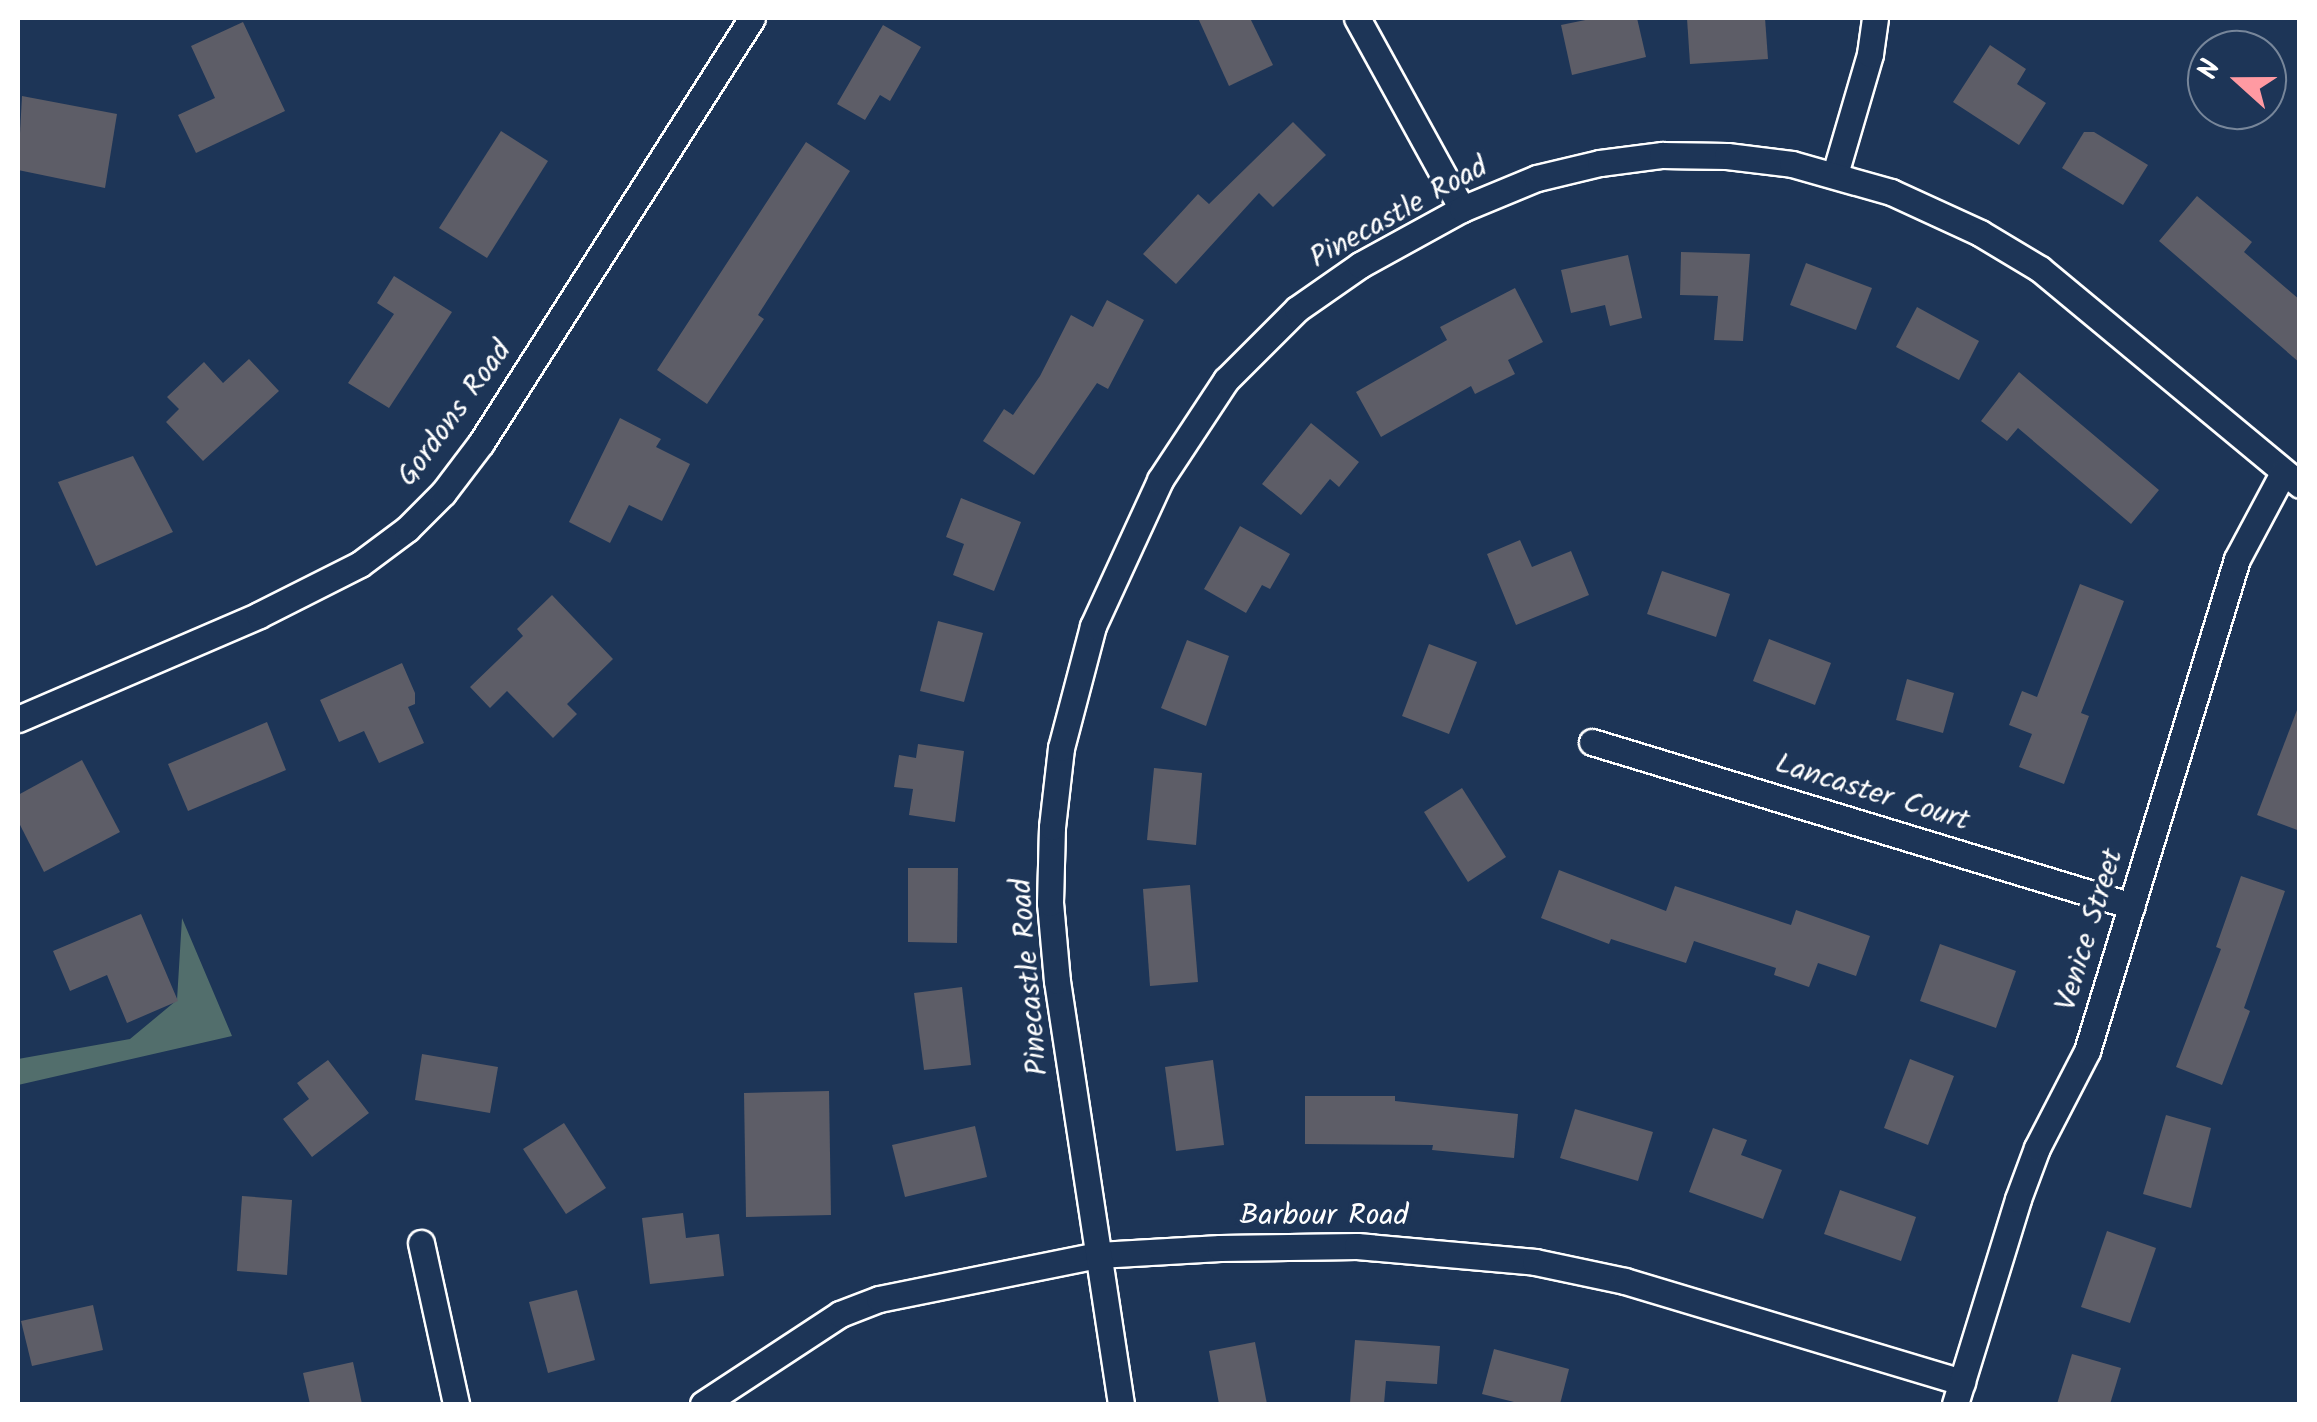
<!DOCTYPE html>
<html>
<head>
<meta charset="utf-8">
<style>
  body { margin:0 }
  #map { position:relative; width:2317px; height:1422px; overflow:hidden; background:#1d3557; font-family:Kalam,sans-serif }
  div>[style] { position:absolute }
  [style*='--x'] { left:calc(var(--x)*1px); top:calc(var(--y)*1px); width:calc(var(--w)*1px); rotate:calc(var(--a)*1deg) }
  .green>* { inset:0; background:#526e6c }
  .building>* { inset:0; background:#5d5d67 }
  .roads { filter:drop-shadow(2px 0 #fff) drop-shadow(-2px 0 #fff) drop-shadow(0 2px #fff) drop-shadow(0 -2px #fff) }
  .street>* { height:25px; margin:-12.5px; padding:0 12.5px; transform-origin:12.5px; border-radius:12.5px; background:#1d3557 }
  span { translate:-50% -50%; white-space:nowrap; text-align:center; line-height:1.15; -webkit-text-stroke:8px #1d3557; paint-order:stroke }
  .street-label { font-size:30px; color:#fff }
  .frame { position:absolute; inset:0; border:20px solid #fff; pointer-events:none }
  .north { position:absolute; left:2187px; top:30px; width:100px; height:100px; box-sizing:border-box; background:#1d3557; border:2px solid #77869a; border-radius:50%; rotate:291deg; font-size:28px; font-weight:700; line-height:40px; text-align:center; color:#fff }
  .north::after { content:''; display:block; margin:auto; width:35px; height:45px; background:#ff9aa2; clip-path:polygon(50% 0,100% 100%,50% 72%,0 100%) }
</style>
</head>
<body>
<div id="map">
  <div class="green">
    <i style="clip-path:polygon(182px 918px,232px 1036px,18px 1085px,18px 1059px,130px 1039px,177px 1000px)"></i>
  </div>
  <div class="building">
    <i style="clip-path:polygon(1198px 18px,1250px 18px,1273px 65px,1229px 86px)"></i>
    <i style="clip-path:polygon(1595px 18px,1637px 18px,1646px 57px,1572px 75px,1561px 25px)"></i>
    <i style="clip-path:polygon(1687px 18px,1765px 18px,1768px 59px,1690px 64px)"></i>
    <i style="clip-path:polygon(243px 22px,285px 111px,196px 153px,178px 115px,215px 98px,191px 46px)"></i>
    <i style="clip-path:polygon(883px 25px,921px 47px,890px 101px,880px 95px,865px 120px,837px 104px)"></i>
    <i style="clip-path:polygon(1990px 45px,2026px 69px,2017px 84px,2046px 103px,2019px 145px,1953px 102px)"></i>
    <i style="clip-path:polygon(22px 96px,117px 114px,105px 188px,18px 170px)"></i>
    <i style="clip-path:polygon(1293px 122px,1326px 155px,1273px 207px,1259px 193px,1176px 284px,1143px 254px,1198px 194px,1209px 204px)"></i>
    <i style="clip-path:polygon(501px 131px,548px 161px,487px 258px,439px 228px)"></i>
    <i style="clip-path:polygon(2084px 132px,2094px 132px,2148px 165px,2123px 205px,2062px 168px)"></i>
    <i style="clip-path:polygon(806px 142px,850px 171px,758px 315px,764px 319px,707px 404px,657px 370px)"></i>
    <i style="clip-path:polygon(2197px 196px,2252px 242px,2244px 252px,2300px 300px,2300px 363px,2159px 241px)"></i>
    <i style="clip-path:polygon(1681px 252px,1750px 254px,1743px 341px,1714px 340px,1718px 296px,1680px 295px)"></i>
    <i style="clip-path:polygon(1628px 255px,1642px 318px,1610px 326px,1605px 305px,1571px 313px,1561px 270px)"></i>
    <i style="clip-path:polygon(1806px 263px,1872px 288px,1856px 330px,1790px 305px)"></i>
    <i style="clip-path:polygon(394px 276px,452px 312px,389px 408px,348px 383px,394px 314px,377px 303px)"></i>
    <i style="clip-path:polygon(1515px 288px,1543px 342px,1508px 360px,1515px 374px,1475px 394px,1471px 386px,1381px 437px,1356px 392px,1447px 340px,1440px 327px)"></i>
    <i style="clip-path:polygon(1107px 300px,1144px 320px,1108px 389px,1097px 383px,1034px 475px,983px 441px,1004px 409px,1013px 415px,1040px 376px,1071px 315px,1093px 327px)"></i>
    <i style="clip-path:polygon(1917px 307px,1979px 341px,1959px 380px,1896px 347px)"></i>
    <i style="clip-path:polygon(249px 359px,279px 391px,203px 461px,166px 422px,179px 409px,167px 397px,204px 362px,223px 383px)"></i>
    <i style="clip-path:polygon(2019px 372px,2159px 490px,2131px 524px,2018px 428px,2007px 441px,1981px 421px)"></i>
    <i style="clip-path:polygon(620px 418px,661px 439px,656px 447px,690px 464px,662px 521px,629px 505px,610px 543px,569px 522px)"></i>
    <i style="clip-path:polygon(1311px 423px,1359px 462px,1339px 487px,1330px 479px,1301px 515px,1262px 484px)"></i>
    <i style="clip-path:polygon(133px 456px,173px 532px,96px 566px,58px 482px)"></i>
    <i style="clip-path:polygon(961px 498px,1021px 522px,994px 591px,953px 575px,964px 544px,946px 537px)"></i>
    <i style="clip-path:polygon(1240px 526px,1290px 554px,1270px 589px,1262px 585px,1246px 613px,1204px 589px)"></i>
    <i style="clip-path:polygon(1520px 540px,1532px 567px,1571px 551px,1589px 595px,1516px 625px,1487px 554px)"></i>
    <i style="clip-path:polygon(1662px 571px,1730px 594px,1716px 637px,1647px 614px)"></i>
    <i style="clip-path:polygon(2080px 584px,2124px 601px,2081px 713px,2089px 716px,2064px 784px,2019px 767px,2032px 734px,2009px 725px,2022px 691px,2037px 697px)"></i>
    <i style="clip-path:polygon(552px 595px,613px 659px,567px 704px,577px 714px,553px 738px,507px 691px,490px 708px,470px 687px,523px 636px,517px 629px)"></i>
    <i style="clip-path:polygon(938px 621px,983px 633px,964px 702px,920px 691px)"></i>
    <i style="clip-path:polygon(1769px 639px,1831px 663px,1815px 705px,1753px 681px)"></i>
    <i style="clip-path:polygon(1187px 640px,1229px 656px,1206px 726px,1161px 708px)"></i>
    <i style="clip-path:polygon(1429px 644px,1477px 662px,1449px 734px,1402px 716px)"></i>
    <i style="clip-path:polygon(402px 663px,415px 693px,415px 704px,408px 707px,424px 743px,379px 763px,364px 731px,339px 742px,320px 700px)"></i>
    <i style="clip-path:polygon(1907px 679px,1954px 693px,1943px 733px,1896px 720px)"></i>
    <i style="clip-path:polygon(2297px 710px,2300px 711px,2300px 831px,2257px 815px)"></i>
    <i style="clip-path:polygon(267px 722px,286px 770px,188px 811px,168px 764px)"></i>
    <i style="clip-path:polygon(918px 744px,964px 751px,955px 822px,909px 815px,913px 789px,894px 787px,899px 755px,916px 758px)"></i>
    <i style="clip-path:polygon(82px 760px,120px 832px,44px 872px,18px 821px,18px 795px)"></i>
    <i style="clip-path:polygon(1154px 768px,1202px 773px,1196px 845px,1147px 840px)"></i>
    <i style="clip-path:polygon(1462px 788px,1506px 857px,1468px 882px,1424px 812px)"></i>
    <i style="clip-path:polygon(908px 868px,958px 868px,957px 943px,908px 942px)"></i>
    <i style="clip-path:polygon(1559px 870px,1666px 911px,1675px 886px,1791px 925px,1796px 910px,1870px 936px,1856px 976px,1818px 963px,1809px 987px,1774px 975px,1776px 968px,1694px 941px,1686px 963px,1611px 939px,1609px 944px,1541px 918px)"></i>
    <i style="clip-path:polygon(2241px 876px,2285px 891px,2244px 1008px,2250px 1011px,2222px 1085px,2176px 1067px,2221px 949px,2216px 947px)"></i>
    <i style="clip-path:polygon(1190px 885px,1198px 982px,1150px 986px,1143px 889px)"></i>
    <i style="clip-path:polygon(141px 914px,178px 1001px,127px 1023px,107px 975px,70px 991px,53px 951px)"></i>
    <i style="clip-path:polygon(1940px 944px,2016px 971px,1996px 1028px,1920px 1001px)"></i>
    <i style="clip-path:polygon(962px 987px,971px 1065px,924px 1070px,914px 993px)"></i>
    <i style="clip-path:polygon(422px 1054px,498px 1067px,490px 1113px,415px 1100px)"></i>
    <i style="clip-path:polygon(1910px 1059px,1954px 1076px,1928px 1145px,1884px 1128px)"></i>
    <i style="clip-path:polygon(328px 1060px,369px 1113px,312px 1157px,283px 1119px,309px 1099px,297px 1083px)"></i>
    <i style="clip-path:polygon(1213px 1060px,1224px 1145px,1176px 1151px,1165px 1067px)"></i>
    <i style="clip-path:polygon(829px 1091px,831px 1215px,746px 1217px,744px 1093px)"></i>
    <i style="clip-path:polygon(1305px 1096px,1395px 1096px,1395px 1101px,1518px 1114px,1514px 1158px,1432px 1150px,1433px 1145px,1305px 1144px)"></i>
    <i style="clip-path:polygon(1575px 1109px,1653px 1132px,1638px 1181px,1560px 1158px)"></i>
    <i style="clip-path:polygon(2166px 1115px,2211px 1128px,2191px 1208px,2143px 1194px)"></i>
    <i style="clip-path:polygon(564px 1123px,606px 1188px,566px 1214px,523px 1149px)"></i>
    <i style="clip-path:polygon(975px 1126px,987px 1177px,905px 1197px,892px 1145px)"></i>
    <i style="clip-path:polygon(1713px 1128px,1747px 1140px,1741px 1155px,1782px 1170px,1763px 1219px,1689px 1192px)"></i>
    <i style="clip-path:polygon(1840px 1190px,1916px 1217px,1901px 1261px,1824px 1234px)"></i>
    <i style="clip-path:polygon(242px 1196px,292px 1200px,287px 1275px,237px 1271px)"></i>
    <i style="clip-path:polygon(683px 1213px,686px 1238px,719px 1234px,724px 1276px,650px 1284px,642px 1218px)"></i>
    <i style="clip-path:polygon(2107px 1231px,2156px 1248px,2130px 1323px,2081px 1307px)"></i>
    <i style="clip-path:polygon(577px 1290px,595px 1360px,548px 1373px,529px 1302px)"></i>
    <i style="clip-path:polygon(93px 1305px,103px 1350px,32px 1366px,21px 1321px)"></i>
    <i style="clip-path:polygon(1355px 1340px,1440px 1346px,1437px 1384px,1386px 1381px,1384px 1404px,1350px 1403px)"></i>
    <i style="clip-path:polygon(1255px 1342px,1267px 1404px,1219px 1404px,1209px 1351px)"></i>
    <i style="clip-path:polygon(1494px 1349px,1569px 1369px,1560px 1404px,1522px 1404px,1482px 1394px)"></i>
    <i style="clip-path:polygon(2072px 1354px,2121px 1368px,2110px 1404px,2057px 1404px)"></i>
    <i style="clip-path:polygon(353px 1362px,362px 1404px,310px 1404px,303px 1373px)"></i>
  </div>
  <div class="roads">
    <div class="street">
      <i style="--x:1357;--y:18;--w:218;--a:61.2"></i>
      <i style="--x:1835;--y:174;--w:125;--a:-73.7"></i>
      <i style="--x:1870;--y:54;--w:36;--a:-82"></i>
      <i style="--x:18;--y:719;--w:262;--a:-23.3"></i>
      <i style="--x:259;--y:615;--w:113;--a:-26.8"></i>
      <i style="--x:360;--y:564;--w:59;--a:-36.7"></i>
      <i style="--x:407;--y:529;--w:51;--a:-45"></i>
      <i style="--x:443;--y:493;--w:63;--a:-52.8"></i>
      <i style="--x:481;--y:443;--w:504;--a:-57.48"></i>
      <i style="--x:1592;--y:742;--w:564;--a:16.89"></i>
      <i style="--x:421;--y:1243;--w:165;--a:77.7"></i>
      <i style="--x:703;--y:1404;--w:164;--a:-33.3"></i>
      <i style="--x:840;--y:1314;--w:42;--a:-21"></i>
      <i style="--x:879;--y:1299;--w:223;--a:-11.4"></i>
      <i style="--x:1098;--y:1255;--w:122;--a:-3.3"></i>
      <i style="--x:1220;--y:1248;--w:137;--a:-0.8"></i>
      <i style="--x:1357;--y:1246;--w:179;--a:5.1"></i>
      <i style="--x:1535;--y:1262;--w:92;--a:11.9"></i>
      <i style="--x:1625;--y:1281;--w:352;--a:16.7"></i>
      <i style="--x:1121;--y:1404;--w:428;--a:-98.6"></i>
      <i style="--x:1057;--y:981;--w:78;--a:-95.1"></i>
      <i style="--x:1050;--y:903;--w:76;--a:-88.5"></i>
      <i style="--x:1052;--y:827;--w:80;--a:-83.5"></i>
      <i style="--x:1061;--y:748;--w:126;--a:-75.3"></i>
      <i style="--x:1093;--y:626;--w:161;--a:-65.3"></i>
      <i style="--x:1160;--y:480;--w:120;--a:-56.6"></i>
      <i style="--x:1226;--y:380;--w:100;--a:-45"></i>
      <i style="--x:1297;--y:309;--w:77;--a:-34.9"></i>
      <i style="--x:1360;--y:265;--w:116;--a:-28.8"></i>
      <i style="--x:1462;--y:209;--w:81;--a:-22.5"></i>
      <i style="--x:1537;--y:178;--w:65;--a:-13.4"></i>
      <i style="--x:1600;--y:163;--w:63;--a:-7.4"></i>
      <i style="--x:1662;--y:155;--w:65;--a:0.9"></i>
      <i style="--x:1727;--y:156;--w:65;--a:7"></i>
      <i style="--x:1792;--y:164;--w:103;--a:15.8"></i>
      <i style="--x:1891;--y:192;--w:98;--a:24.7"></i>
      <i style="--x:1980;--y:233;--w:70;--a:31"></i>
      <i style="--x:2040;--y:269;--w:338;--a:39.7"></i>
      <i style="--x:1955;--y:1404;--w:214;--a:-72.9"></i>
      <i style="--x:2018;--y:1199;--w:54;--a:-69.6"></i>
      <i style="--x:2037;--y:1148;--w:109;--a:-62.7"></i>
      <i style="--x:2087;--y:1051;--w:514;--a:-73.04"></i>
      <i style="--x:2237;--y:559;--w:98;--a:-61.9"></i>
    </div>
  </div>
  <div class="street-label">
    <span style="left:1399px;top:213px;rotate:-29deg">Pinecastle Road</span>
    <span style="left:455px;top:414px;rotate:-54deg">Gordons Road</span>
    <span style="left:1872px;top:793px;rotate:17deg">Lancaster Court</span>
    <span style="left:2090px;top:930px;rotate:-73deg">Venice Street</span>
    <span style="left:1030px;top:977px;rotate:-95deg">Pinecastle Road</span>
    <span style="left:1324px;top:1216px">Barbour Road</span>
  </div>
  <div class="frame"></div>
  <div class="north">N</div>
</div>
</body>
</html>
